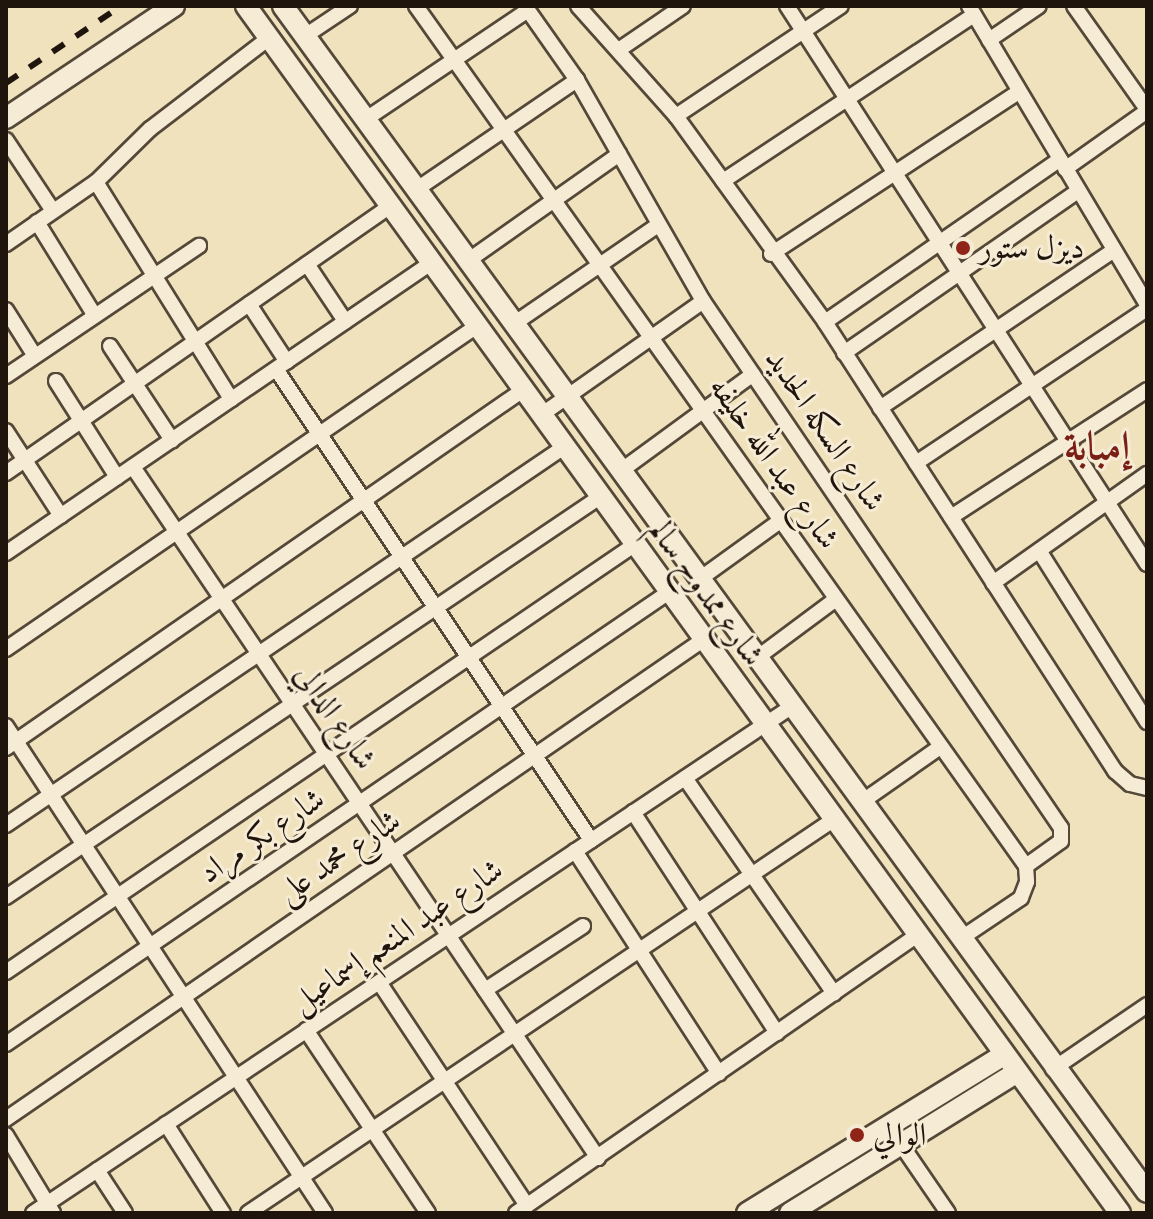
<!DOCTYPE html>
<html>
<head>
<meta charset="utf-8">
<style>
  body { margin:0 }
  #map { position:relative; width:1153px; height:1219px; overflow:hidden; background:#f1e2be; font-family:"Libre Bodoni",Amiri,serif }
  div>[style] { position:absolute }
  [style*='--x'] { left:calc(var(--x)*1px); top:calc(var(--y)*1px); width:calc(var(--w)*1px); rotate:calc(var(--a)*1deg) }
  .roads { filter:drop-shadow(2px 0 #544839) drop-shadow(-2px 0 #544839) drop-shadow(0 2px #544839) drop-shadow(0 -2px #544839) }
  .street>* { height:14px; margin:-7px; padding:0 7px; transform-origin:7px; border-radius:7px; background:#f6ecd5 }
  .secondary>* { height:20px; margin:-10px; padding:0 10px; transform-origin:10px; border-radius:10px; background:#f6ecd5 }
  .rail>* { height:6px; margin-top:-3px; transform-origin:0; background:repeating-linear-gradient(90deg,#20150d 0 14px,transparent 0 28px) }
  .dots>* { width:22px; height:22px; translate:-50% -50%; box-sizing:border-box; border:4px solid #f6ecd5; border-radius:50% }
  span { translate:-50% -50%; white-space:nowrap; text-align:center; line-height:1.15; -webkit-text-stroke:6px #f6ecd5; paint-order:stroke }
  .poi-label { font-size:32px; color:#20150d }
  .left { translate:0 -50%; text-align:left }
  .street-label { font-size:32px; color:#20150d }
  .district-label { font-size:40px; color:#7a1f14; font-weight:700 }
  .frame { position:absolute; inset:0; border:8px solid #20150d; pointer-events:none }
</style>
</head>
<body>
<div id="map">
  <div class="roads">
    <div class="street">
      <i style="--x:416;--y:6;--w:1054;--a:54.65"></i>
      <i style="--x:1026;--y:866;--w:16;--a:86"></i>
      <i style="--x:1027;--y:882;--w:17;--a:111"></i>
      <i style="--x:1021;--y:898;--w:73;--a:146.1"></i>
      <i style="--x:525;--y:6;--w:90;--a:54.9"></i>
      <i style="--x:577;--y:80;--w:254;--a:60.3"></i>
      <i style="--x:703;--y:301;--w:637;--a:55.81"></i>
      <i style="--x:1061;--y:828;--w:13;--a:90"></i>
      <i style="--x:1061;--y:841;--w:43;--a:144.5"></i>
      <i style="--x:578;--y:6;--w:147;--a:48.3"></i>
      <i style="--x:676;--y:116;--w:254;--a:54.1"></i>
      <i style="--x:825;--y:322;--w:535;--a:57.14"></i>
      <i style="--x:1115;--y:771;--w:20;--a:41"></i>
      <i style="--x:1130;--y:784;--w:17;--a:13"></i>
      <i style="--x:787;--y:6;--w:664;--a:57.17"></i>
      <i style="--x:969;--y:6;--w:348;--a:59.2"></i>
      <i style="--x:1074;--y:6;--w:126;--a:54.7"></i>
      <i style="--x:305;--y:36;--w:54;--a:-33.7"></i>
      <i style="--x:989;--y:40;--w:60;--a:-34.2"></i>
      <i style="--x:620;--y:49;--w:76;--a:-34.3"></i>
      <i style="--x:676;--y:116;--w:198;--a:-33.7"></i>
      <i style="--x:366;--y:119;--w:195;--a:-33.9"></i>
      <i style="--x:6;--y:140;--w:85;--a:56.5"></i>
      <i style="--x:1065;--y:169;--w:100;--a:-35.3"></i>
      <i style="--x:723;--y:181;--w:301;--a:-33.5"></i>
      <i style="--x:96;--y:182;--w:256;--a:58.1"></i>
      <i style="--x:417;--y:189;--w:194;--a:-34.3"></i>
      <i style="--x:37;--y:222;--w:110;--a:58.3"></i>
      <i style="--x:6;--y:244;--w:109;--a:-34.6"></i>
      <i style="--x:96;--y:182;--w:76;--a:-44.5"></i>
      <i style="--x:150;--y:129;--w:150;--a:-37.4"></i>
      <i style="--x:771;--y:254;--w:296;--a:-33.2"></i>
      <i style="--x:469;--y:260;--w:184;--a:-35.2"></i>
      <i style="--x:307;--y:264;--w:69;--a:56.3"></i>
      <i style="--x:249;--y:304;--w:69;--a:56.8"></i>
      <i style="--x:6;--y:310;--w:54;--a:57.8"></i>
      <i style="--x:825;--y:322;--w:285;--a:-34.7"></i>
      <i style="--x:515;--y:323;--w:173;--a:-34.4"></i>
      <i style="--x:110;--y:346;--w:113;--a:56.6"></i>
      <i style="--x:844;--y:353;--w:285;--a:-34.7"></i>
      <i style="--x:276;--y:369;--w:567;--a:56.23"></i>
      <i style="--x:6;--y:376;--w:233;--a:-34"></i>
      <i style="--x:56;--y:381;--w:114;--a:57.6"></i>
      <i style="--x:880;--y:408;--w:282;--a:-34"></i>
      <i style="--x:541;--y:415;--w:198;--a:-35.1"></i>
      <i style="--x:6;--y:431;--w:101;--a:57.1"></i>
      <i style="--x:916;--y:463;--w:278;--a:-33.7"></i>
      <i style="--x:133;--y:467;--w:833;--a:56.06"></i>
      <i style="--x:622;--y:470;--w:162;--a:-36.2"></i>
      <i style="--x:6;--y:473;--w:468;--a:-34.8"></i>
      <i style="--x:951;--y:517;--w:234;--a:-32.9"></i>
      <i style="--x:1040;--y:552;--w:201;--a:57.8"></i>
      <i style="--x:6;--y:553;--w:515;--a:-34.31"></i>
      <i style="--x:701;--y:578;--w:97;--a:-35.8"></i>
      <i style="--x:993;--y:583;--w:189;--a:-35.3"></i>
      <i style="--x:6;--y:649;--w:571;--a:-34.44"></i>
      <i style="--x:758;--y:657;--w:97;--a:-36.6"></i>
      <i style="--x:6;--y:726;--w:582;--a:56.77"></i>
      <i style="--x:6;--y:748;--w:629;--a:-34.7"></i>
      <i style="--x:685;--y:778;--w:262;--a:55.3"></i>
      <i style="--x:863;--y:801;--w:94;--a:-35"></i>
      <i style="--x:633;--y:812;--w:264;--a:56.9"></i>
      <i style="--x:6;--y:825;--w:674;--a:-34.11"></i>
      <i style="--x:575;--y:851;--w:265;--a:57.1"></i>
      <i style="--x:6;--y:897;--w:716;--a:-33.96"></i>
      <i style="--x:6;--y:972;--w:759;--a:-34.21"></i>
      <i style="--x:379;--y:982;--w:268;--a:56.5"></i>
      <i style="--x:485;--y:990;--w:117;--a:-33.1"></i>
      <i style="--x:306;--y:1030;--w:220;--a:56.3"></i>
      <i style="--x:6;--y:1044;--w:802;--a:-34.28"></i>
      <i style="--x:1053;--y:1069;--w:114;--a:-34.2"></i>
      <i style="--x:6;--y:1119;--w:846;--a:-34.5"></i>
      <i style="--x:166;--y:1124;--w:106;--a:57.4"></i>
      <i style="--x:6;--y:1135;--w:91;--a:58.9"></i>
      <i style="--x:896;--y:1137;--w:92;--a:55.6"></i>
      <i style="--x:97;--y:1170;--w:51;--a:56.9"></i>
      <i style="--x:33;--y:1213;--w:915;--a:-33.72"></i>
      <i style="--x:248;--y:1213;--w:705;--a:-33.89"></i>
      <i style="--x:516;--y:1213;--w:487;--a:-34.7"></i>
    </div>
    <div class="secondary">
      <i style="--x:246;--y:6;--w:1490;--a:54.09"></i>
      <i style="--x:283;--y:6;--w:1467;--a:53.93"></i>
      <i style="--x:6;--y:118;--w:202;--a:-33.7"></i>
      <i style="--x:747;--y:1213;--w:302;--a:-31.6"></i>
      <i style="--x:790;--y:1213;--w:267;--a:-31.8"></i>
    </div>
  </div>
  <div class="rail">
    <i style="--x:6;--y:83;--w:138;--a:-33.8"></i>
  </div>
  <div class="dots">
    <i style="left:963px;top:248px;background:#8f2418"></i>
    <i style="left:857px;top:1135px;background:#8f2418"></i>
  </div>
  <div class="poi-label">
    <span class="left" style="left:979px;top:248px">ديزل ستور</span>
    <span class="left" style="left:873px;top:1135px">الوالي</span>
  </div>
  <div class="street-label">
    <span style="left:825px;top:430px;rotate:56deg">شارع السكه الحديد</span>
    <span style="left:774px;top:463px;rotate:55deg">شارع عبد الله خليفه</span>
    <span style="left:706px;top:593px;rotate:54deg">شارع ممدوح سالم</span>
    <span style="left:335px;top:717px;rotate:56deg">شارع الدالي</span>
    <span style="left:262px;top:836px;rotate:-34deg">شارع بكر مراد</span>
    <span style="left:339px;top:857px;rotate:-34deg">شارع محمد على</span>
    <span style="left:397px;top:936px;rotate:-34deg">شارع عبد المنعم إسماعيل</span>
  </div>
  <div class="district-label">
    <span style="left:1097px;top:447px">إمبابة</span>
  </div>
  <div class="frame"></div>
</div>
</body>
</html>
